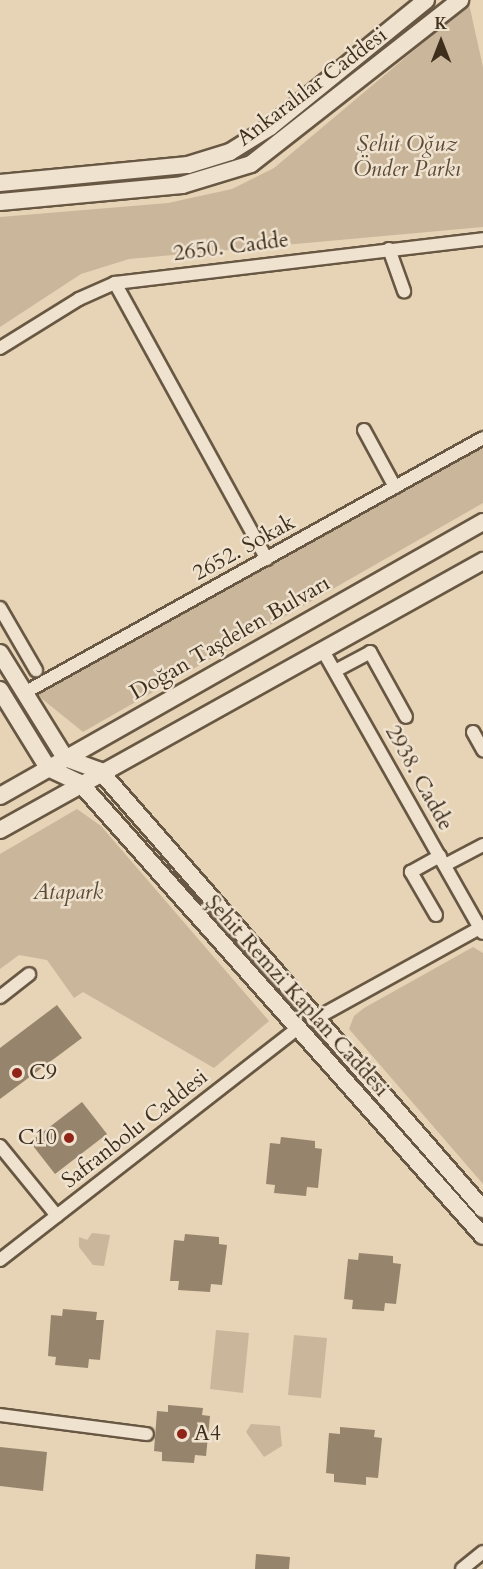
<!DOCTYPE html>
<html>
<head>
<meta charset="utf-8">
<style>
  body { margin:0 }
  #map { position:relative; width:483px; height:1569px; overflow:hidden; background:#e7d3b5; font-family:Cardo,serif }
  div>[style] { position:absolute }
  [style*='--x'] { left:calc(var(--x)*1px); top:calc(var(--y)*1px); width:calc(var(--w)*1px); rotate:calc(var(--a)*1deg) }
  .green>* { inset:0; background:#cab79b }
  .building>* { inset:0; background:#96846c }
  .roads { filter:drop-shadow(2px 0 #685843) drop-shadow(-2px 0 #685843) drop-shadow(0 2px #685843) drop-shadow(0 -2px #685843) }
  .street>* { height:12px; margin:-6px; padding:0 6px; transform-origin:6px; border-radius:6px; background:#efe2cf }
  .secondary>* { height:16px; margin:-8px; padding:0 8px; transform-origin:8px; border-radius:8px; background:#efe2cf }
  .dots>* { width:16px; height:16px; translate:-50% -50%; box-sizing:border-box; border:3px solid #efe2cf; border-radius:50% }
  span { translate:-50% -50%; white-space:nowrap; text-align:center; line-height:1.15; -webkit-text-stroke:5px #efe2cf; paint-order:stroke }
  .street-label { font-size:22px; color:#3e2f1d }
  .park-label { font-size:22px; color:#5a4a36; font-style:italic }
  .poi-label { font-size:22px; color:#3e2f1d }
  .left { translate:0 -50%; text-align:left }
  .right { translate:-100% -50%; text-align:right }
  .north { position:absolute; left:411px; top:12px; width:60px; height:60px; -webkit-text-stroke:4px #efe2cf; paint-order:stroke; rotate:0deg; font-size:16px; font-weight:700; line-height:24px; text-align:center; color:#3e2f1d }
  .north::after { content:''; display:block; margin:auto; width:21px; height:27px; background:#3e2f1d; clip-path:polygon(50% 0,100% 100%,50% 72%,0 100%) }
</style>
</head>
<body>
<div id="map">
  <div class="green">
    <i style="clip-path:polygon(469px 4px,483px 67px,483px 227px,129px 259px,81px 274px,0 327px,0 217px,168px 203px,232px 189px,274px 168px)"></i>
    <i style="clip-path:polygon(483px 445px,483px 503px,83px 732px,36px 694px)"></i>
    <i style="clip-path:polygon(77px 809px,101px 826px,269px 1021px,214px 1068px,83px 992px,74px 998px,47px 960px,19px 955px,0 969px,0 854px)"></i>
    <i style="clip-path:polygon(473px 947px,483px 953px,483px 1184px,349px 1029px,354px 1016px,364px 1008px)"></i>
    <i style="clip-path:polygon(92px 1233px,110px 1235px,104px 1266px,93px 1265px,79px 1247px,79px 1237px,87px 1240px)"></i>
    <i style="clip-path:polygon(216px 1330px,249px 1333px,243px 1393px,210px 1389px)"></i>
    <i style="clip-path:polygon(294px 1335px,327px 1338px,321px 1398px,288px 1395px)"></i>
    <i style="clip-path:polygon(251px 1424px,280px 1426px,282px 1446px,264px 1457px,246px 1432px)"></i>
  </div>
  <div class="building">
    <i style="clip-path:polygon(57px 1005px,82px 1038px,0 1099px,0 1048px)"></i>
    <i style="clip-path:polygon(82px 1102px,107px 1134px,55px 1174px,30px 1142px)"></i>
    <i style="clip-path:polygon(281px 1137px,315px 1141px,315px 1148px,322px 1149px,318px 1188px,307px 1187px,306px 1196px,274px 1193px,275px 1185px,266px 1184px,270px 1143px,280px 1144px)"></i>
    <i style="clip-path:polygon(185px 1234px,219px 1237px,219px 1244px,227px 1245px,222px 1285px,211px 1284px,210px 1292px,178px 1290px,179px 1281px,170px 1281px,174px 1240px,184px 1241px)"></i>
    <i style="clip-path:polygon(359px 1253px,393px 1256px,393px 1263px,401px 1264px,396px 1304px,385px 1303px,384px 1311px,352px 1309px,353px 1300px,344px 1299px,348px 1259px,358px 1260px)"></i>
    <i style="clip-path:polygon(63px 1309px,97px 1312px,96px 1320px,104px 1320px,100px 1360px,89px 1359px,88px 1368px,55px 1365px,56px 1357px,48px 1356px,51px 1315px,62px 1316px)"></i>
    <i style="clip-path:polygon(168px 1405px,203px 1408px,202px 1415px,210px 1416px,206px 1456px,195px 1455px,194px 1463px,162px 1461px,162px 1452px,154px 1451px,157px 1411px,168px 1412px)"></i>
    <i style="clip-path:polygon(340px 1427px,375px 1430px,374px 1437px,382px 1438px,378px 1478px,366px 1477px,366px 1485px,334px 1482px,334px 1474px,326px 1473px,329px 1433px,340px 1434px)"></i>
    <i style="clip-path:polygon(0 1447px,47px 1452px,43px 1491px,0 1486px)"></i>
    <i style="clip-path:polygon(256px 1554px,290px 1557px,289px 1569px,255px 1569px)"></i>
  </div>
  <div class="roads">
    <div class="street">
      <i style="--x:389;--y:249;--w:45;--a:70.3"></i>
      <i style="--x:115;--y:283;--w:315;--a:61.2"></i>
      <i style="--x:0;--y:348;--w:93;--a:-31.8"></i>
      <i style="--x:79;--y:299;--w:39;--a:-24"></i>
      <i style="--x:115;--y:283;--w:371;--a:-6.8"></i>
      <i style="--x:364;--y:430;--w:65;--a:61.5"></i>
      <i style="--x:0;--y:608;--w:72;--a:59.9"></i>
      <i style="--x:322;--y:649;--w:326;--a:60.5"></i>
      <i style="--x:335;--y:671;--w:40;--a:-28"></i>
      <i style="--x:370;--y:652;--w:74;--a:61"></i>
      <i style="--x:24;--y:693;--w:525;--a:-29.05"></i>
      <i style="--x:473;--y:732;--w:21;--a:61"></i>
      <i style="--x:445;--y:865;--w:43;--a:-27.8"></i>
      <i style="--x:436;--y:915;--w:50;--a:-120.2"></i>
      <i style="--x:411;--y:872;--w:33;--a:-29"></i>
      <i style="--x:0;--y:997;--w:37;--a:-38"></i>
      <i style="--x:313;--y:1020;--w:194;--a:-28.9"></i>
      <i style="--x:0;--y:1146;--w:90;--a:50.8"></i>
      <i style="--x:0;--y:1260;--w:374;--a:-37.9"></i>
      <i style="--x:0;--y:1415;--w:148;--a:7.4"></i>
      <i style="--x:462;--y:1569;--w:27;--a:-39"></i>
    </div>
    <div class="secondary">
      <i style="--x:0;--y:183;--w:189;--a:-5.5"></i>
      <i style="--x:188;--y:165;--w:44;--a:-17.2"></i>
      <i style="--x:230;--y:152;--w:47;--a:-32"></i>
      <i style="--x:270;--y:127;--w:201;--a:-39.1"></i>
      <i style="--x:0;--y:202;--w:183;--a:-5.3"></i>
      <i style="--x:182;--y:185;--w:72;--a:-16.9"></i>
      <i style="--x:251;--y:164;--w:266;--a:-38.1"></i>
      <i style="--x:0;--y:653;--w:123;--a:58.2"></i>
      <i style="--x:65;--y:758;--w:37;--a:20"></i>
      <i style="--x:100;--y:771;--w:582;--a:48.83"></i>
      <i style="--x:0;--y:690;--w:92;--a:58.4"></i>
      <i style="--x:48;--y:768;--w:35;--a:25"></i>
      <i style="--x:80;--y:783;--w:606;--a:48.34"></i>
      <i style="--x:0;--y:796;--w:555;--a:-29.57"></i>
      <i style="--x:0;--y:830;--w:553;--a:-29.12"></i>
    </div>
  </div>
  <div class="dots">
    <i style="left:17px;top:1073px;background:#8f2418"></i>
    <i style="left:69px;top:1138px;background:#8f2418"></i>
    <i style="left:182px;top:1434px;background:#8f2418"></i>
  </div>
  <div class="street-label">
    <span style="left:312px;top:87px;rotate:-37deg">Ankaralılar Caddesi</span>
    <span style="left:231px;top:247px;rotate:-7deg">2650. Cadde</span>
    <span style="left:244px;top:548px;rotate:-29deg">2652. Sokak</span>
    <span style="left:230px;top:638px;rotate:-30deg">Doğan Taşdelen Bulvarı</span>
    <span style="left:419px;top:778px;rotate:61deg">2938. Cadde</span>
    <span style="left:297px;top:996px;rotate:48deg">Şehit Remzi Kaplan Caddesi</span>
    <span style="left:135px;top:1129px;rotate:-38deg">Safranbolu Caddesi</span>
  </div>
  <div class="park-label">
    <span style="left:407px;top:157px">Şehit Oğuz<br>Önder Parkı</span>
    <span style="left:68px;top:893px">Atapark</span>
  </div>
  <div class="poi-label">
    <span class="left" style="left:29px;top:1073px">C9</span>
    <span class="right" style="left:57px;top:1138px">C10</span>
    <span class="left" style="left:194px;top:1434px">A4</span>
  </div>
  <div class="north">K</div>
</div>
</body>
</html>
